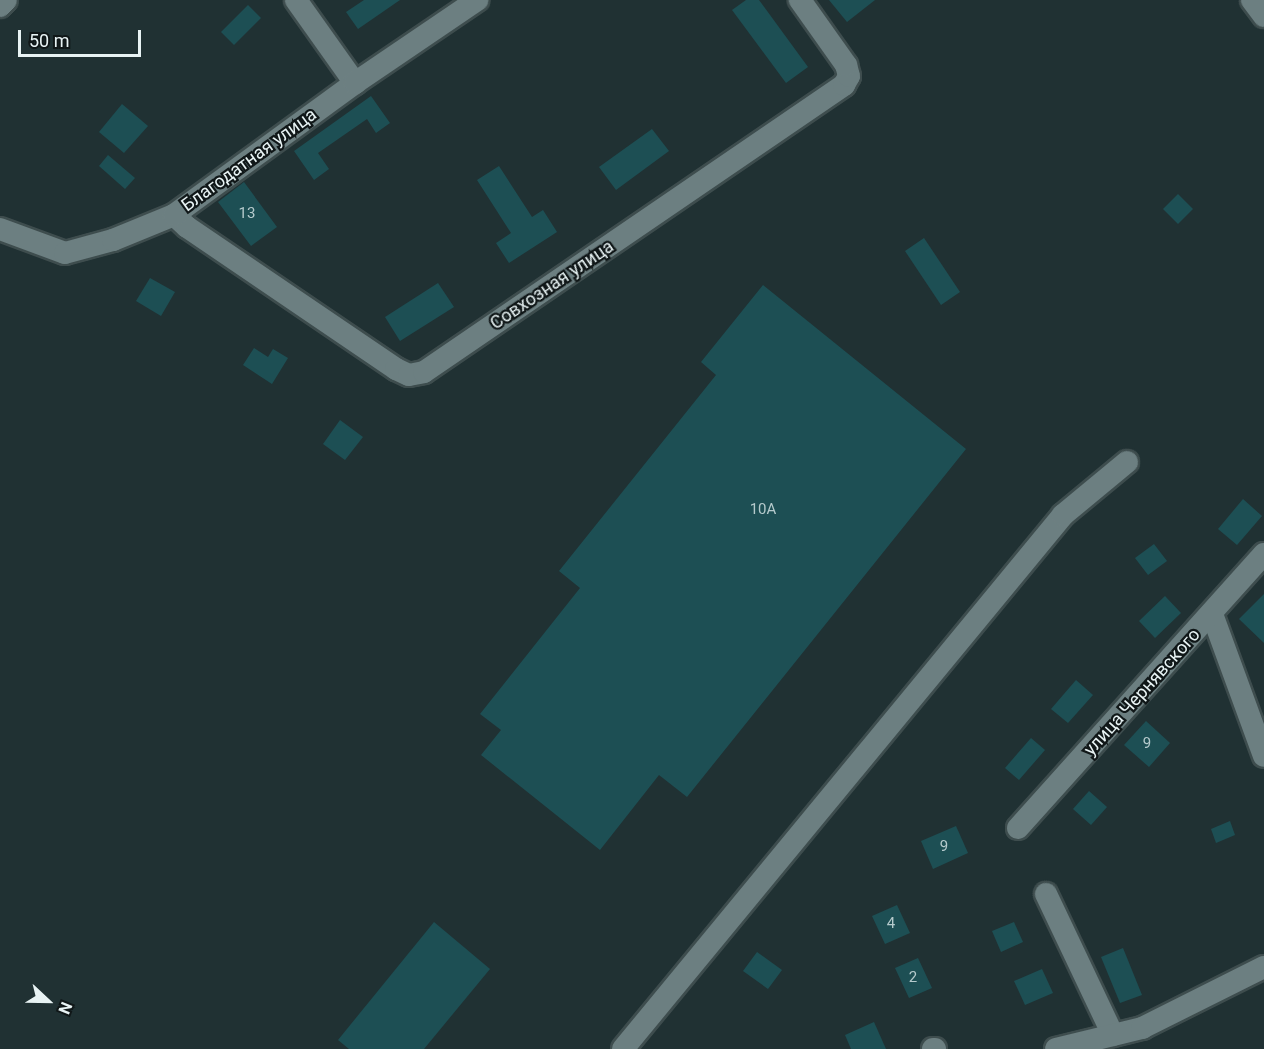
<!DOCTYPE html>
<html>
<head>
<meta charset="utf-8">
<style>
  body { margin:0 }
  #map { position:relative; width:1264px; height:1049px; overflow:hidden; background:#203133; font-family:Roboto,sans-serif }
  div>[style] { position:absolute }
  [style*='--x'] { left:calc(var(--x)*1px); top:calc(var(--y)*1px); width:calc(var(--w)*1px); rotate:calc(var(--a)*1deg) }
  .building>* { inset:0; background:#1d4f54 }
  .roads { filter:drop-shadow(2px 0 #3e4d4e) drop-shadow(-2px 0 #3e4d4e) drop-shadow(0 2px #3e4d4e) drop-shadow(0 -2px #3e4d4e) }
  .minor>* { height:22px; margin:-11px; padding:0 11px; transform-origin:11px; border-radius:11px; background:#6c7f81 }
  span { translate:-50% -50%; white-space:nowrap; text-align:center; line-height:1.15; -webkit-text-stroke:4.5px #101718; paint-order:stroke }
  .number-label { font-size:15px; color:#b5cacc }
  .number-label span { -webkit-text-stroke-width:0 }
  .street-label { font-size:18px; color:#e8f3f4 }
  .north { position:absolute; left:18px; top:971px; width:60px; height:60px; -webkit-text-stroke:4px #101718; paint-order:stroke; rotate:112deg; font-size:16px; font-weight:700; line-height:24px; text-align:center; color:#e8f3f4 }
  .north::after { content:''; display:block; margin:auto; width:21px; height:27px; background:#e8f3f4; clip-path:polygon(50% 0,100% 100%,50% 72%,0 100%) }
  .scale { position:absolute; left:18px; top:30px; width:123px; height:27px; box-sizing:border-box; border:3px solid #e8f3f4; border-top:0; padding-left:8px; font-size:18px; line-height:21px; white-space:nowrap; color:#e8f3f4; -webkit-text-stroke:4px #101718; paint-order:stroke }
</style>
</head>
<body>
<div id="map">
  <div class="building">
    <i style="clip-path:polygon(364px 0,400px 0,358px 29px,346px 12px)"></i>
    <i style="clip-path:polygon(746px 0,759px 0,808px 67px,786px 83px,732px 10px)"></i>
    <i style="clip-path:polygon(829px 0,875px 0,847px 22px)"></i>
    <i style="clip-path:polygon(248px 5px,261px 18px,234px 45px,221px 32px)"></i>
    <i style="clip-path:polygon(371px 96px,390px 123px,376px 133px,367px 119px,318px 153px,329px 169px,314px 180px,294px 151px)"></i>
    <i style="clip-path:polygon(122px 104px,148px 126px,124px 153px,99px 132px)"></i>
    <i style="clip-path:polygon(652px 129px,669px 151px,616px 190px,599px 167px)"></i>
    <i style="clip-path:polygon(108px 155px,135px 178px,125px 189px,99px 166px)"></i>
    <i style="clip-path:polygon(499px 166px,532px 217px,543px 210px,557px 232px,509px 263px,496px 243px,511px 233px,477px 180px)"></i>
    <i style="clip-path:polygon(244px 182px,277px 227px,251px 246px,218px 202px)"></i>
    <i style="clip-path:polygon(1178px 194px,1193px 209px,1178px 224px,1163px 209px)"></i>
    <i style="clip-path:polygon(924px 238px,960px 292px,941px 305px,905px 251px)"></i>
    <i style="clip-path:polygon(150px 278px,175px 292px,161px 316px,136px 301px)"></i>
    <i style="clip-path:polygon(438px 283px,454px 307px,400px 341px,385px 317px)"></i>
    <i style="clip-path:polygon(763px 285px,966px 449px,687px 797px,659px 775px,600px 850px,481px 755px,501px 730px,480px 714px,580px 588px,559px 571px,716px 375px,701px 362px)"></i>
    <i style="clip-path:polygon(254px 348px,268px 357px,273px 349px,288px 358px,272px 384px,243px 365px)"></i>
    <i style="clip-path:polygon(340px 420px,363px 437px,345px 460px,323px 444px)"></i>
    <i style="clip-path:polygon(1243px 499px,1262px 516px,1237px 545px,1218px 529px)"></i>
    <i style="clip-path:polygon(1154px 544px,1167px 561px,1148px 575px,1135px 558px)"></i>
    <i style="clip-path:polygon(1264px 594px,1264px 643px,1239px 619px)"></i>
    <i style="clip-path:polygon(1165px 596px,1181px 613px,1155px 638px,1139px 621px)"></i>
    <i style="clip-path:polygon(1076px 680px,1093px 695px,1068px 723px,1051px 709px)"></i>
    <i style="clip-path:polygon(1146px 721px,1170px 743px,1149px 767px,1124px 745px)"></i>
    <i style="clip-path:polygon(1031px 738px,1045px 750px,1019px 780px,1005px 768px)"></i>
    <i style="clip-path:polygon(1089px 791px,1107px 807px,1091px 825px,1073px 809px)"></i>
    <i style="clip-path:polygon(1230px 821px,1235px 835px,1216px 843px,1211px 829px)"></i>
    <i style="clip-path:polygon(956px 826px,968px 853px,933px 869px,921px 841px)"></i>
    <i style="clip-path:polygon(897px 905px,910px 933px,885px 944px,872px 916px)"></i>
    <i style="clip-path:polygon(434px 922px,490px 969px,424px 1049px,349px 1049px,338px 1040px)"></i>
    <i style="clip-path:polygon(1014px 922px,1023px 942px,1001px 952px,992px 931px)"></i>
    <i style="clip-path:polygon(1123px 948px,1142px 995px,1120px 1003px,1101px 957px)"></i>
    <i style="clip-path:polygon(757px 952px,782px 970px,768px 989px,743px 971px)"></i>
    <i style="clip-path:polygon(918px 958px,932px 988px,909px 998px,895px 968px)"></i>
    <i style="clip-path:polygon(1042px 969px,1053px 993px,1025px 1005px,1014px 981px)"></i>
    <i style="clip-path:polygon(874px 1022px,886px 1049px,851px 1049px,845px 1035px)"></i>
  </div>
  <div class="roads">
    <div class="minor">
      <i style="--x:296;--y:0;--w:102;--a:54.6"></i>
      <i style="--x:1252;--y:0;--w:20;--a:53"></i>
      <i style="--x:0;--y:6;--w:8;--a:-45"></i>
      <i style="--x:174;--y:215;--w:18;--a:43"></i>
      <i style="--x:187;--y:227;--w:253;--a:34.2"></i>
      <i style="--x:396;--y:369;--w:14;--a:25"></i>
      <i style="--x:409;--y:375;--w:15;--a:-11"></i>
      <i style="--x:424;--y:372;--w:509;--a:-34.35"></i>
      <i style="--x:844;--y:85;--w:10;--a:-61"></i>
      <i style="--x:849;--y:76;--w:11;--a:-105"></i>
      <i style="--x:846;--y:65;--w:80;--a:-125.3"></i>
      <i style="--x:0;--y:229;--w:69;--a:20.3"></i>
      <i style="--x:65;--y:253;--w:50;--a:-15.2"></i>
      <i style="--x:113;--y:240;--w:66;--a:-22.3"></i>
      <i style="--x:174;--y:215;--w:224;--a:-36.1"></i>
      <i style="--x:355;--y:83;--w:148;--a:-34.2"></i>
      <i style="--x:1212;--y:614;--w:151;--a:69.9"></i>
      <i style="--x:1018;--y:828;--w:368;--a:-48.1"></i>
      <i style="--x:1046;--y:894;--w:156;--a:64.6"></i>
      <i style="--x:623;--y:1049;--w:692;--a:-50.51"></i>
      <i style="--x:1063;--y:515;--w:83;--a:-39.6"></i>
      <i style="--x:933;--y:1049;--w:2;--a:0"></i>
      <i style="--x:1056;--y:1049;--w:89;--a:-13.7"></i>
      <i style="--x:1142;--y:1028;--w:136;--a:-26.6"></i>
    </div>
  </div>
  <div class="number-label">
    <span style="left:247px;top:214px">13</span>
    <span style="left:763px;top:510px">10А</span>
    <span style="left:1147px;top:744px">9</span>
    <span style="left:944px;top:847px">9</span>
    <span style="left:891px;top:924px">4</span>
    <span style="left:913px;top:978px">2</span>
  </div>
  <div class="street-label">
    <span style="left:249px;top:160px;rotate:-36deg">Благодатная улица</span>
    <span style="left:552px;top:285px;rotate:-34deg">Совхозная улица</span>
    <span style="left:1142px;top:692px;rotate:-48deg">улица Чернявского</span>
  </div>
  <div class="north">N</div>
  <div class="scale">50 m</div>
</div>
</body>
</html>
